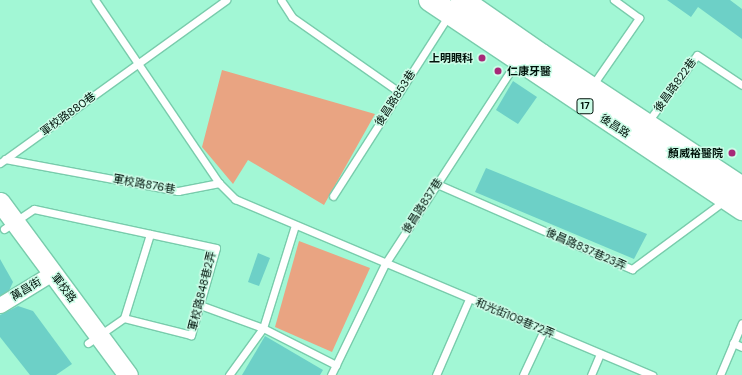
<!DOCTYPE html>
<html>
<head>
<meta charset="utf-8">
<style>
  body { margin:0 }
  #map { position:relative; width:742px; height:375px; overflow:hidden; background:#a2f7d5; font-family:"DM Sans","Noto Sans TC",sans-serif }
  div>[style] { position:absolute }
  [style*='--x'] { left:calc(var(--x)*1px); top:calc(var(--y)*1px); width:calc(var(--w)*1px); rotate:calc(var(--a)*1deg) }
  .green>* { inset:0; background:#e9a482 }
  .building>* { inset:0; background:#6dd0c7 }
  .roads { filter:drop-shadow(1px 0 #79ccac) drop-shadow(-1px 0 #79ccac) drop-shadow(0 1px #79ccac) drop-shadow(0 -1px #79ccac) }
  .service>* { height:7px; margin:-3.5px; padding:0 3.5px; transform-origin:3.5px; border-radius:3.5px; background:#fff }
  .minor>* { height:15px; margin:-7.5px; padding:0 7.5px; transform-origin:7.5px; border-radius:7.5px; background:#fff }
  .tertiary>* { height:19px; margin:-9.5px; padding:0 9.5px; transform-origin:9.5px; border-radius:9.5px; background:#fff }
  .primary>* { height:22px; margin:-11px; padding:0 11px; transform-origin:11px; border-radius:11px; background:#fff }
  .dots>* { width:11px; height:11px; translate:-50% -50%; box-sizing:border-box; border:2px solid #cbfce7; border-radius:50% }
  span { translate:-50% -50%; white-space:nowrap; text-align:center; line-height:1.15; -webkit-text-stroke:3px #cbfce7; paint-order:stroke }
  .shield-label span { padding:1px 3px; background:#cbfce7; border:1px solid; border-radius:3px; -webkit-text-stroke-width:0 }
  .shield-label { font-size:10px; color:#00120a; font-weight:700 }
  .poi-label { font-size:11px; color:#00120a; font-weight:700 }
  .right { translate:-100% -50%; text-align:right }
  .left { translate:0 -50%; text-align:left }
  .street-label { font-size:11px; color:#00120a }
</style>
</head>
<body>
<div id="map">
  <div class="green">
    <i style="clip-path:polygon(222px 70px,375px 114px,324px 205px,248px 160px,233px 184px,202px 147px)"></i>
    <i style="clip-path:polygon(299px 241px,370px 268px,332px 352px,275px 327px)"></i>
  </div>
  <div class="building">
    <i style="clip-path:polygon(667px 0,730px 0,742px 9px,742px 39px,698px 7px,691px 17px)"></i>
    <i style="clip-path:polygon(513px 81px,537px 97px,518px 124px,496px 110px)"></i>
    <i style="clip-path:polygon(486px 168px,647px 234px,634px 259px,475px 192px)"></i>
    <i style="clip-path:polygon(258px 253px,270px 258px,259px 286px,248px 282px)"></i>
    <i style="clip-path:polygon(0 259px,13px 282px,8px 293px,0 299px)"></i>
    <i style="clip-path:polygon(18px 306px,33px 311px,72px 364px,56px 375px,30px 375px,0 337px,0 315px)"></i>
    <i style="clip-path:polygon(265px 336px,323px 370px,320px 375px,242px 375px)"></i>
  </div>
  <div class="roads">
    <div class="service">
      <i style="--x:95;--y:0;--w:221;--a:55.9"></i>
      <i style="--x:281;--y:0;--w:20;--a:57"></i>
      <i style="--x:292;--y:17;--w:131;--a:35"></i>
      <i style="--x:592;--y:86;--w:83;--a:-55.3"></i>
      <i style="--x:639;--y:18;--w:31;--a:-144"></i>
      <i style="--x:647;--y:123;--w:84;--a:-53.7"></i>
      <i style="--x:697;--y:55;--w:54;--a:33.7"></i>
      <i style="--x:5;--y:159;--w:176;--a:10.5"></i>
      <i style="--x:178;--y:191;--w:42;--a:-11"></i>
      <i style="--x:219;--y:183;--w:23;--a:45"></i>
      <i style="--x:235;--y:199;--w:453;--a:22.9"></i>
      <i style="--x:0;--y:163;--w:279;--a:-35.8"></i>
      <i style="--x:437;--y:184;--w:213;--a:23.6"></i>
      <i style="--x:632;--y:269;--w:114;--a:-36.5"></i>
      <i style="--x:333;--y:196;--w:214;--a:-57.4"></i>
      <i style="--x:4;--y:229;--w:36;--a:-34"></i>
      <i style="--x:34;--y:209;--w:186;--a:12.1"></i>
      <i style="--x:216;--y:248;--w:91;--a:106"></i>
      <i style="--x:191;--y:335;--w:69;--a:-165.8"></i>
      <i style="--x:124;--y:318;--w:44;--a:145.2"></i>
      <i style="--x:200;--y:305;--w:67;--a:20.1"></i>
      <i style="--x:263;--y:328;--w:82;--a:26.9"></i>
      <i style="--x:124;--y:318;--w:88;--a:-72.8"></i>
      <i style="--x:733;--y:343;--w:10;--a:24"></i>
      <i style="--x:229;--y:375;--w:58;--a:-54.1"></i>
      <i style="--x:263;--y:328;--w:108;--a:-72.7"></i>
      <i style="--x:331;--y:375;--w:123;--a:-64.1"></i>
      <i style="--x:385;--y:264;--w:242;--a:-57"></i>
      <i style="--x:436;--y:375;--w:83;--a:-66.5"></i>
      <i style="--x:523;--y:375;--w:50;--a:-65"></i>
      <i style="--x:591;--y:375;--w:23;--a:-67"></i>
      <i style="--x:720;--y:375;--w:56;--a:-67.1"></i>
    </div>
    <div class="minor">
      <i style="--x:0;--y:305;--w:61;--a:-31.6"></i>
    </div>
    <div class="tertiary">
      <i style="--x:0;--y:202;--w:215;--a:53.5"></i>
    </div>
    <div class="primary">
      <i style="--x:430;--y:0;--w:376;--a:33.8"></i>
      <i style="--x:462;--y:0;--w:96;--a:34.8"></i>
      <i style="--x:541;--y:55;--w:241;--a:33.5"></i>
    </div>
  </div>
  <div class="dots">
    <i style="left:482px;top:58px;background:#a72878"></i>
    <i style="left:498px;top:71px;background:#a72878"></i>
    <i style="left:732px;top:153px;background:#a72878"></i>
  </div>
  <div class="shield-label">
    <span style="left:585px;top:106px">17</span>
  </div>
  <div class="poi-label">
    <span class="right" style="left:473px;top:58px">上明眼科</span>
    <span class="left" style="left:507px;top:71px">仁康牙醫</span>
    <span class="right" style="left:723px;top:153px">顏威裕醫院</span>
  </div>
  <div class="street-label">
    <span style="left:675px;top:85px;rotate:-54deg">後昌路822巷</span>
    <span style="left:395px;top:98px;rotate:-57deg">後昌路853巷</span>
    <span style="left:68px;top:114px;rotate:-36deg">軍校路880巷</span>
    <span style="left:615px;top:126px;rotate:33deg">後昌路</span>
    <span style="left:144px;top:184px;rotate:10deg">軍校路876巷</span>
    <span style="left:422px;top:206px;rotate:-57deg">後昌路837巷</span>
    <span style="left:586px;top:249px;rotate:24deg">後昌路837巷23弄</span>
    <span style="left:64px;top:288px;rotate:53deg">軍校路</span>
    <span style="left:26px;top:289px;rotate:-31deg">萬昌街</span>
    <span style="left:202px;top:291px;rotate:-76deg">軍校路848巷2弄</span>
    <span style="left:515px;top:318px;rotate:23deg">和光街109巷72弄</span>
  </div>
</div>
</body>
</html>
